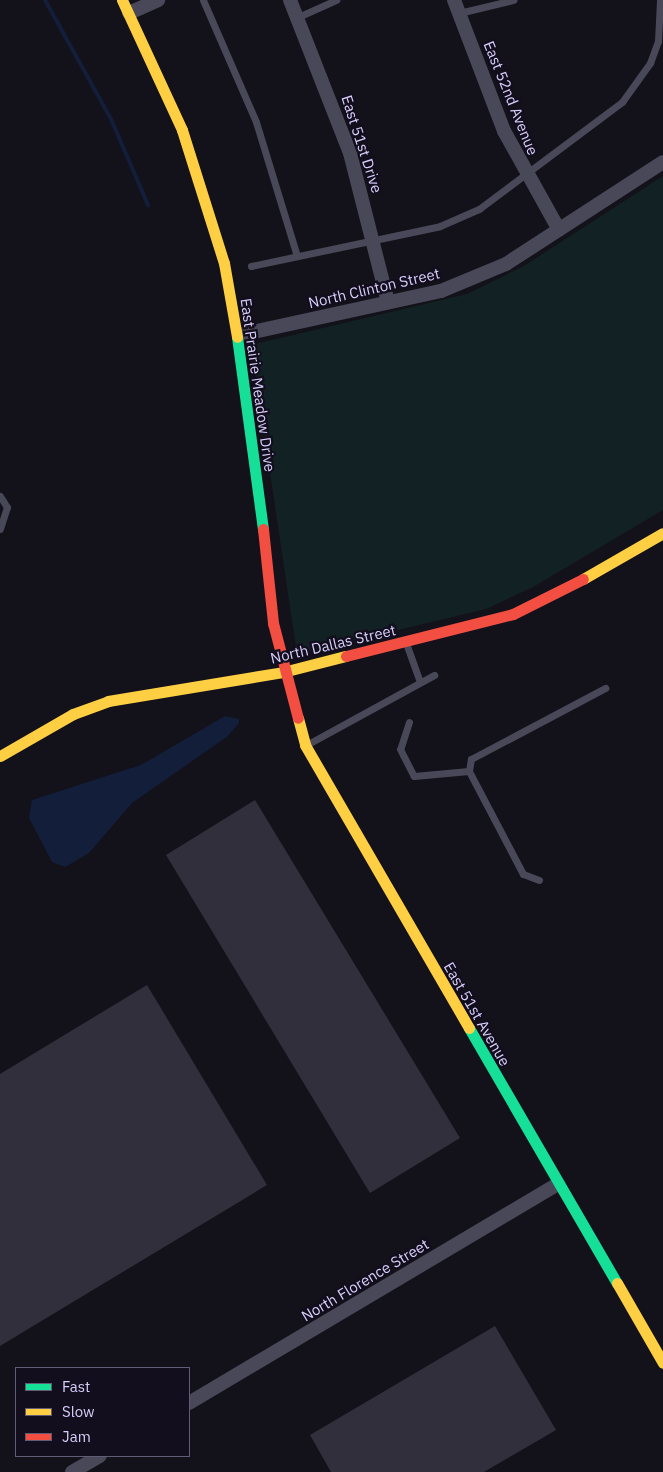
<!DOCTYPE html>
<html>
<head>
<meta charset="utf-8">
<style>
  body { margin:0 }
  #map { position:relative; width:663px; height:1472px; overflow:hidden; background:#13121a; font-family:"IBM Plex Sans",sans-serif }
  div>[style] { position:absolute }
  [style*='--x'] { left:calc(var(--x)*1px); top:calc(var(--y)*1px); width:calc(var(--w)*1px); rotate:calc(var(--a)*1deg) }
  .green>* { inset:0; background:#122224 }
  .water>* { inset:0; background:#121e3a }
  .stream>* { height:4px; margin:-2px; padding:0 2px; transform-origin:2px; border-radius:2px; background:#121e3a }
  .building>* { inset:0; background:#322f3c }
  .lane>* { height:7px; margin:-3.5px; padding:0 3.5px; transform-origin:3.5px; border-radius:3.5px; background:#494859 }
  .street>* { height:14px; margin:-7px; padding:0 7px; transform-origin:7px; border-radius:7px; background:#494859 }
  .fast>* { height:11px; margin:-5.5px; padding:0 5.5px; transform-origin:5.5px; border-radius:5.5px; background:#16e098 }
  .slow>* { height:11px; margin:-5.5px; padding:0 5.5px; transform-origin:5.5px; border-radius:5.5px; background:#ffcf43 }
  .jam>* { height:11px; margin:-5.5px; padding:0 5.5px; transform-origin:5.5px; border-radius:5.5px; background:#f24e42 }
  span { translate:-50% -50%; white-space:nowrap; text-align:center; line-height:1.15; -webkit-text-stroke:4.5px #120e1d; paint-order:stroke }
  .street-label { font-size:15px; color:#d8cffa }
  .legend { position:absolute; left:15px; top:1367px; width:175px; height:90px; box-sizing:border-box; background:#120e1d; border:1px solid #615b75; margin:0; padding:6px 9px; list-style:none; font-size:15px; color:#d8cffa }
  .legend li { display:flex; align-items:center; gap:10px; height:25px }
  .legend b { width:25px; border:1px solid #615b75 }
</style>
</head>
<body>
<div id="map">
  <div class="green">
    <i style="clip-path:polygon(663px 176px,663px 510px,533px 587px,486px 609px,297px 654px,251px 345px,467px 294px,524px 266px)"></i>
  </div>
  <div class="water">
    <i style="clip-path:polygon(225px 716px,239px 719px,239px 723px,228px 736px,132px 803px,89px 853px,65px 867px,52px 862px,29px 818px,32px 800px,141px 765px)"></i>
  </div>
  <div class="stream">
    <i style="--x:45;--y:0;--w:136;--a:61"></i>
    <i style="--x:111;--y:119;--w:94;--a:66.7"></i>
  </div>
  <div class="building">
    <i style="clip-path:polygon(255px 800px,460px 1138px,370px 1193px,166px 855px)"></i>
    <i style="clip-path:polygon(147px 985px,267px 1185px,0 1346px,0 1074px)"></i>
    <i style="clip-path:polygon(495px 1326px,556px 1430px,484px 1472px,331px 1472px,310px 1435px)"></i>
  </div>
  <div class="lane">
    <i style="--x:203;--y:0;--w:133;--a:66.5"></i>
    <i style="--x:256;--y:122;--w:140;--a:73"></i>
    <i style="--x:459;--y:13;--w:56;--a:-13.5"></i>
    <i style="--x:298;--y:17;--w:42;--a:-24.1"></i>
    <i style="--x:251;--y:266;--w:193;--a:-11.9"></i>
    <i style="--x:440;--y:226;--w:43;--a:-23.6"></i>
    <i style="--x:479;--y:209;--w:179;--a:-36.8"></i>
    <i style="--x:622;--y:102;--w:48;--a:-54.3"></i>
    <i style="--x:650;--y:63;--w:23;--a:-70"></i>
    <i style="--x:658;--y:41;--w:41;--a:-87.2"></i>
    <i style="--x:0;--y:496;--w:13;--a:58"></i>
    <i style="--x:7;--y:507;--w:23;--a:108"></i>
    <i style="--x:406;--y:643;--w:41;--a:70.3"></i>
    <i style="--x:409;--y:722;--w:28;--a:108"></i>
    <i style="--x:400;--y:749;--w:30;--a:63"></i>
    <i style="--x:414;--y:776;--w:55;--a:-5.2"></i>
    <i style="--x:308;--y:744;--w:144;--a:-28.7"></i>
    <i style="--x:539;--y:880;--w:17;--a:-159"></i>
    <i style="--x:523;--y:874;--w:116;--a:-117.7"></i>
    <i style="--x:469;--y:771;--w:12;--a:-81"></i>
    <i style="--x:471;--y:759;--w:152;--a:-27.9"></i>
  </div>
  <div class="street">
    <i style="--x:290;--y:0;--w:164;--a:68.6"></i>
    <i style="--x:350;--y:153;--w:154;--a:75.7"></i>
    <i style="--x:454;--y:0;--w:140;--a:69.1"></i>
    <i style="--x:504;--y:131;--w:113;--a:60.9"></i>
    <i style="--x:129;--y:13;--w:32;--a:-24"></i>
    <i style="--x:239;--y:335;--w:207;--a:-12.3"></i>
    <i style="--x:441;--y:291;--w:70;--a:-22.6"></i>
    <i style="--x:506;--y:264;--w:187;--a:-33"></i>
    <i style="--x:189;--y:1403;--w:429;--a:-30.7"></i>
    <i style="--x:72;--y:1472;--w:32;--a:-30"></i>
  </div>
  <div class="fast">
    <i style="--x:237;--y:337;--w:194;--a:82.3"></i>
    <i style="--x:469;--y:1028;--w:295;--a:59.9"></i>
  </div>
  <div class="slow">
    <i style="--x:122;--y:0;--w:143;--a:65.2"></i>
    <i style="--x:182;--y:130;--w:139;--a:72.5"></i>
    <i style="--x:224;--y:263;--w:75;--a:80"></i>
    <i style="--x:583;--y:579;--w:92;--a:-29.9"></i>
    <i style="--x:298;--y:718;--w:28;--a:75"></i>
    <i style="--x:305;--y:745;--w:327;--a:59.9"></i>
    <i style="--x:0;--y:756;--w:84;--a:-29.9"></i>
    <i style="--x:73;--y:714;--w:37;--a:-20"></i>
    <i style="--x:108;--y:701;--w:177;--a:-9.4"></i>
    <i style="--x:283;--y:672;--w:65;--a:-14.3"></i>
    <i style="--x:617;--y:1283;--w:92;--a:60.1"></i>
  </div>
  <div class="jam">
    <i style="--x:263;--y:529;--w:95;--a:83.9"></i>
    <i style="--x:273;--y:623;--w:98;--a:75.3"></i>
    <i style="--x:346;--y:656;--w:172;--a:-14.1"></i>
    <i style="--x:513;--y:614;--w:78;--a:-26.6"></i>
  </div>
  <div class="street-label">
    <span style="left:511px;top:98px;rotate:68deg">East 52nd Avenue</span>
    <span style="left:362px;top:144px;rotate:72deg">East 51st Drive</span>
    <span style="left:374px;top:288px;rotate:-13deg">North Clinton Street</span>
    <span style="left:258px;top:385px;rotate:82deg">East Prairie Meadow Drive</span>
    <span style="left:333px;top:644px;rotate:-13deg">North Dallas Street</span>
    <span style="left:477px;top:1014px;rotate:60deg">East 51st Avenue</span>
    <span style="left:365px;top:1280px;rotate:-31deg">North Florence Street</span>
  </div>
  <ul class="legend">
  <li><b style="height:6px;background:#16e098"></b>Fast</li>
  <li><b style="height:6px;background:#ffcf43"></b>Slow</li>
  <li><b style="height:6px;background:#f24e42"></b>Jam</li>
  </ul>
</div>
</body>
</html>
